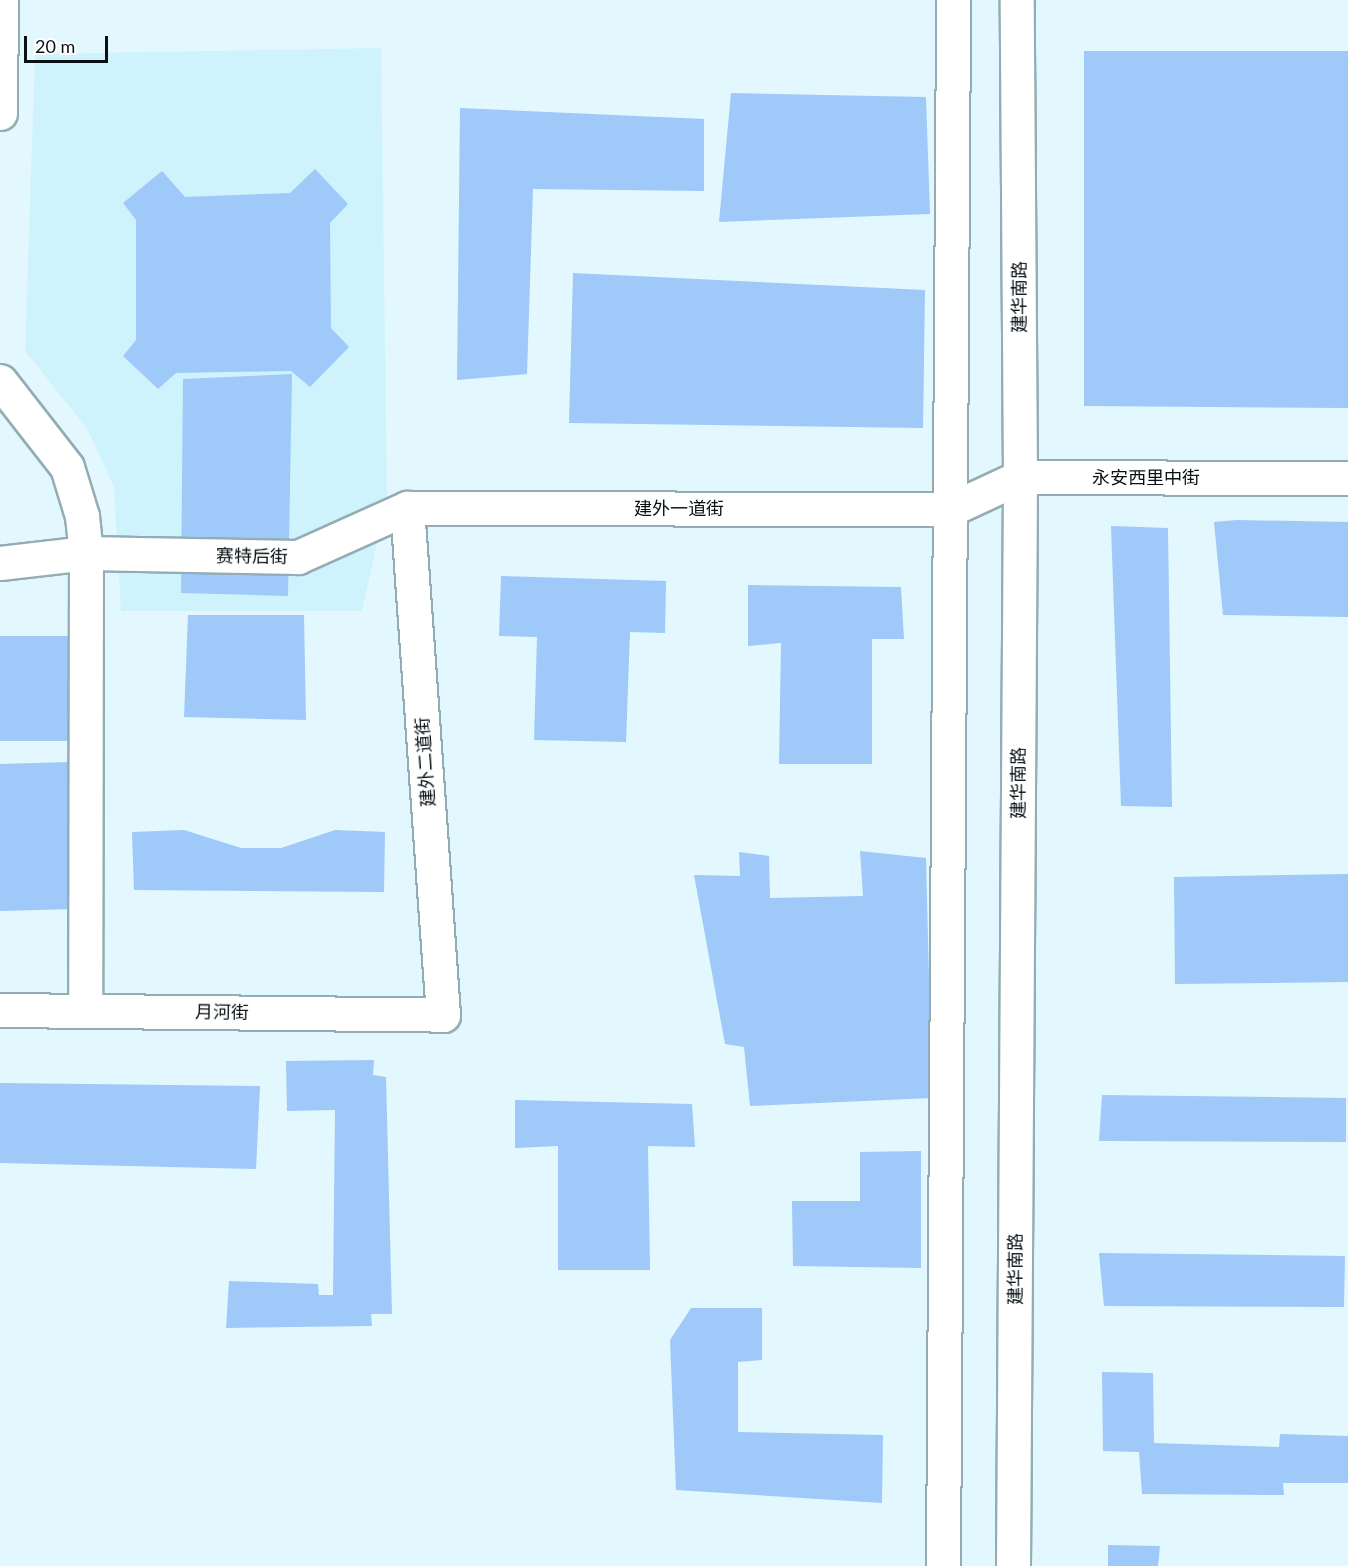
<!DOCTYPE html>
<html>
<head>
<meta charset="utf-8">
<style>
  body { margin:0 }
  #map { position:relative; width:1348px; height:1566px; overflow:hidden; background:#e2f8fe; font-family:Lato,"Noto Sans SC",sans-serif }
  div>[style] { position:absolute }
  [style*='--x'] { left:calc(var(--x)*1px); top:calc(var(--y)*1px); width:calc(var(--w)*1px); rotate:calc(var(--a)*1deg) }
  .built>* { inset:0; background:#cef3fd }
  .building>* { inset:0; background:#9ec9f8 }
  .roads { filter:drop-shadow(2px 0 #93adb4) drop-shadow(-2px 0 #93adb4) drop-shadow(0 2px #93adb4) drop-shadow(0 -2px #93adb4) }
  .minor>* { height:33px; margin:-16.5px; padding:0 16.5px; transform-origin:16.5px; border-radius:16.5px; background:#fff }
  span { translate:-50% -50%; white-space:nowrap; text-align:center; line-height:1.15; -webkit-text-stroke:5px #fff; paint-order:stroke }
  .street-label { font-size:18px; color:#081114 }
  .scale { position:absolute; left:24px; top:36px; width:84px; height:27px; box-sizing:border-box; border:3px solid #081114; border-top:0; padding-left:8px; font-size:18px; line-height:21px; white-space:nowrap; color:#081114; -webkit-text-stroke:4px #fff; paint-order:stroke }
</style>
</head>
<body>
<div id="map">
  <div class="built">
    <i style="clip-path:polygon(381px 48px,387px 499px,362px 611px,121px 611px,114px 487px,88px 430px,25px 351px,35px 54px)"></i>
  </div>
  <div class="building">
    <i style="clip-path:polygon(1084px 51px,1348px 51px,1348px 408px,1084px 406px)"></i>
    <i style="clip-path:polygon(731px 93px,926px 97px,930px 214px,719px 222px)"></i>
    <i style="clip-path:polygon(460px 108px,704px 119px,704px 191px,533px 189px,527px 374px,457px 380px)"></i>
    <i style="clip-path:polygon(315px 169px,348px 204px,330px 223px,331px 328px,349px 347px,310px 387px,291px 371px,176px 373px,158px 389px,123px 356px,136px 340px,136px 220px,123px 203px,162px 171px,185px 197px,290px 193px)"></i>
    <i style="clip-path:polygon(573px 273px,925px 290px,923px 428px,569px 423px)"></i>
    <i style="clip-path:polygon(292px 374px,288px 596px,181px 593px,183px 379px)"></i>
    <i style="clip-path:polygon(1237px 520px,1348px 522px,1348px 617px,1223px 615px,1214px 522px)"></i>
    <i style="clip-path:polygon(1111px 526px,1168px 528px,1172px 807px,1121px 806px)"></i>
    <i style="clip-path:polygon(501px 576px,666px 581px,665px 633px,630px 632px,626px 742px,534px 740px,537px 637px,499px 636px)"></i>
    <i style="clip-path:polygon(748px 585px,901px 587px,904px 639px,872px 639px,872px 764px,779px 764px,781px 643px,748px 646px)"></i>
    <i style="clip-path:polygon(188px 615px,304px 615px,306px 720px,184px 717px)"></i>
    <i style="clip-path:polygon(0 636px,69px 636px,74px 741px,0 741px)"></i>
    <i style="clip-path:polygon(69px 762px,74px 909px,0 911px,0 764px)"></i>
    <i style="clip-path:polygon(184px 830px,241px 848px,281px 848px,335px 830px,385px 832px,384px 892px,134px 890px,132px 832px)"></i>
    <i style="clip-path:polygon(860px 851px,926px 858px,932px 1098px,750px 1106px,744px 1047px,725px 1044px,694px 875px,740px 876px,739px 852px,769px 856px,770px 898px,863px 896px)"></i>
    <i style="clip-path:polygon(1348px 874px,1348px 982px,1175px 984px,1174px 877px)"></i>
    <i style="clip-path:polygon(374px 1060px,373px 1075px,386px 1077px,392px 1314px,371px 1314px,372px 1326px,226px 1328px,229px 1281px,318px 1284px,319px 1295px,333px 1295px,335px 1110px,287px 1111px,286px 1061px)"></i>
    <i style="clip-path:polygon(0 1083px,260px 1086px,256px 1169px,0 1163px)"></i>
    <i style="clip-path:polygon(1102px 1095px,1346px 1098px,1346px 1142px,1099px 1141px)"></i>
    <i style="clip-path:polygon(515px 1100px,692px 1104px,695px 1147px,648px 1146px,650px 1270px,558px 1270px,558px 1146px,515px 1148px)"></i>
    <i style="clip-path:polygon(921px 1151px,921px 1268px,793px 1266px,792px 1201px,860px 1201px,860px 1152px)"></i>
    <i style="clip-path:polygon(1099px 1253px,1345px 1256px,1344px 1307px,1104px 1306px)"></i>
    <i style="clip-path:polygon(691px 1308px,762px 1308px,762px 1360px,738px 1362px,738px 1432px,883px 1435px,882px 1503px,676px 1490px,670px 1340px)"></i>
    <i style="clip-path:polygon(1102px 1372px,1153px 1373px,1154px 1443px,1279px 1447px,1280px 1434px,1348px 1436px,1348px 1483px,1283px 1483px,1284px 1495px,1142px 1494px,1139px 1452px,1103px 1451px)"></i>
    <i style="clip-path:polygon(1108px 1545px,1160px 1546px,1158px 1566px,1108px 1566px)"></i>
  </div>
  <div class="roads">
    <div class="minor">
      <i style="--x:0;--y:113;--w:113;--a:-89.5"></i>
      <i style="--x:0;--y:381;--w:109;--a:52.1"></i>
      <i style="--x:67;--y:467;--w:51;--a:73"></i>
      <i style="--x:82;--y:516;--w:37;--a:84"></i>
      <i style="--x:86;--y:553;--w:458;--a:90.1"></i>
      <i style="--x:0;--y:563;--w:87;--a:-6.6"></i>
      <i style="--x:86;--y:553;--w:212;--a:1.1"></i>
      <i style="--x:298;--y:557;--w:120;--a:-24.2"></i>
      <i style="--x:407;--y:508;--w:544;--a:0.11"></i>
      <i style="--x:951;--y:509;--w:76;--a:-24.9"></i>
      <i style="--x:1020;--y:477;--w:328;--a:0.2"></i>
      <i style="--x:0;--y:1010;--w:443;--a:0.6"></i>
      <i style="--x:443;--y:1015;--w:508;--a:-94.06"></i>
      <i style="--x:943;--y:1566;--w:1566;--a:-89.63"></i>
      <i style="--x:1013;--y:1566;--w:1089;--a:-89.63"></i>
      <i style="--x:1020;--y:477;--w:477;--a:-90.4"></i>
    </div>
  </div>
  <div class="street-label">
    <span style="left:1019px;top:297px;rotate:-90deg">建华南路</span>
    <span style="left:1146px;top:477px">永安西里中街</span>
    <span style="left:679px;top:508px">建外一道街</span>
    <span style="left:252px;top:556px;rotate:1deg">赛特后街</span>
    <span style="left:425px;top:762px;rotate:-94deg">建外二道街</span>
    <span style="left:1018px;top:783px;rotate:-90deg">建华南路</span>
    <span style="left:222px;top:1012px;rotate:1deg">月河街</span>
    <span style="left:1015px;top:1269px;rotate:-90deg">建华南路</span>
  </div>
  <div class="scale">20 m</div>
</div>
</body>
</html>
